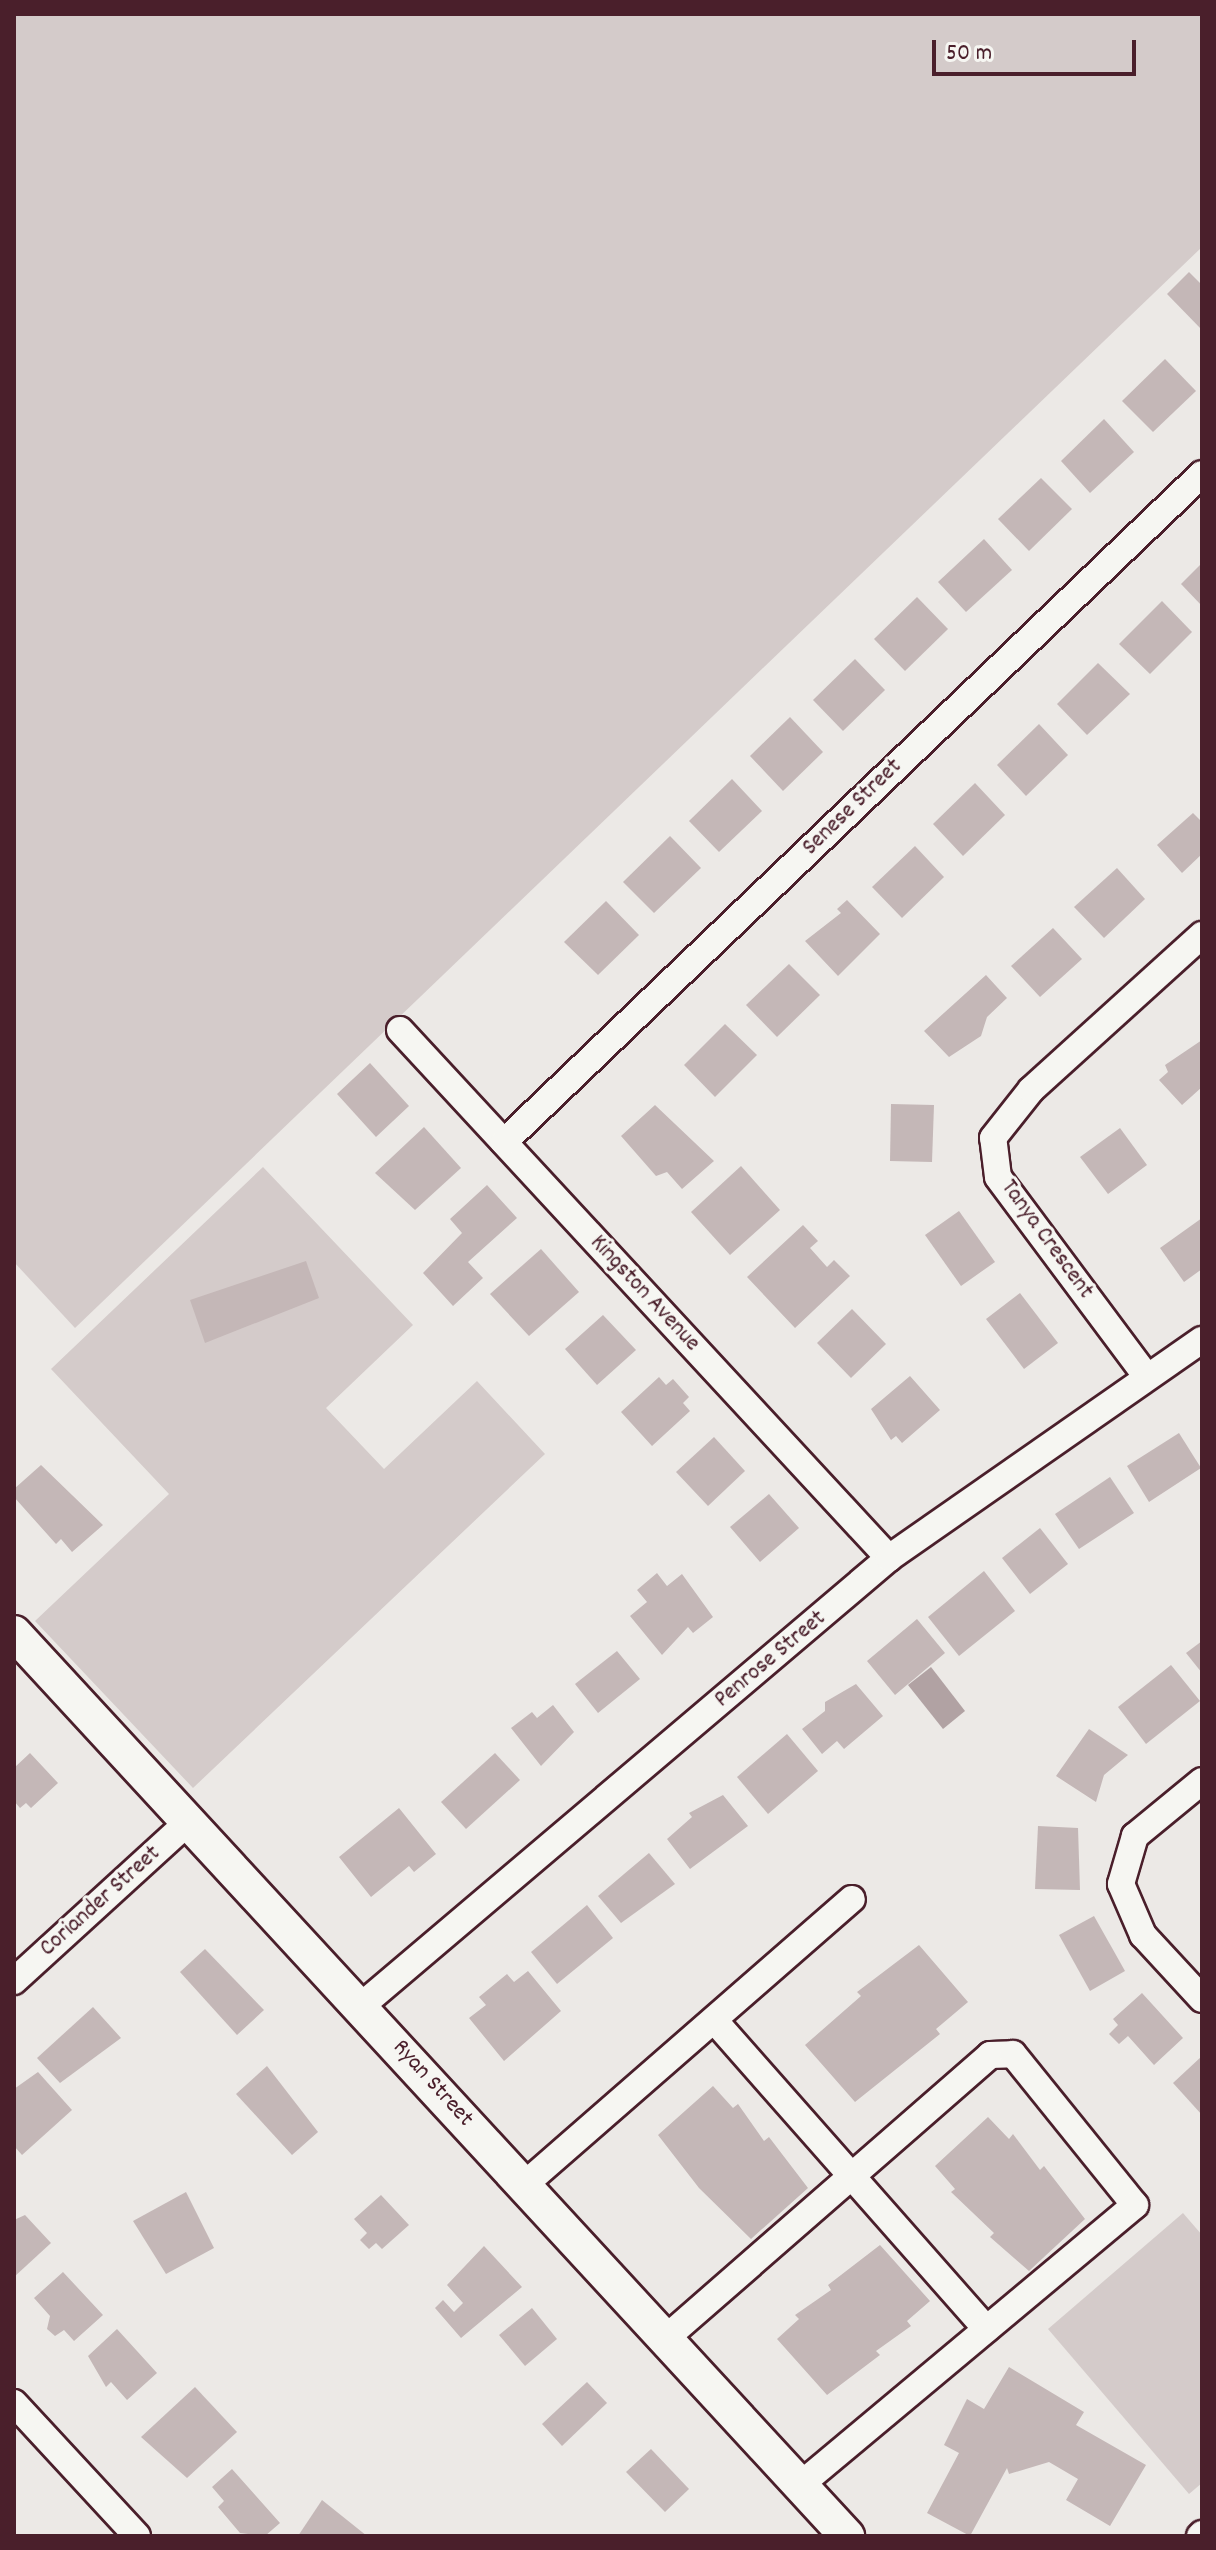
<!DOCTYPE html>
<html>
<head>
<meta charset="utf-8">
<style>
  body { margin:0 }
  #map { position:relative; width:1216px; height:2550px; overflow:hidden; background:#ece9e6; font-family:Dekko,sans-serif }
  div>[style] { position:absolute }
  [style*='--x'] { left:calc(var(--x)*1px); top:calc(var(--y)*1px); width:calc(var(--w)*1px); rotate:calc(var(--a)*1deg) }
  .green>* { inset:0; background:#d4cbca }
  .water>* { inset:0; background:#b1a2a3 }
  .building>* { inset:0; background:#c4b7b7 }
  .roads { filter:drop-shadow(2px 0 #4a1f2b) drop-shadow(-2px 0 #4a1f2b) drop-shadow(0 2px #4a1f2b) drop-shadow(0 -2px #4a1f2b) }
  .minor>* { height:26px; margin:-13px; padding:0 13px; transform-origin:13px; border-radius:13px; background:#f6f6f2 }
  .tertiary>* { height:34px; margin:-17px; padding:0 17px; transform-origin:17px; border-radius:17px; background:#f6f6f2 }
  span { translate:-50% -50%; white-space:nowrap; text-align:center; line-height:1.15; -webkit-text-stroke:6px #f6f6f2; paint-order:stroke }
  .street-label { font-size:24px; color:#4a1f2b }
  .frame { position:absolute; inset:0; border:16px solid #4a1f2b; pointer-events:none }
  .scale { position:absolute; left:932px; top:40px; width:204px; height:36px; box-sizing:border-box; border:4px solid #4a1f2b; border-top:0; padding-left:10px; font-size:24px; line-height:28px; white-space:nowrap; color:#4a1f2b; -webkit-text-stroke:6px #f6f6f2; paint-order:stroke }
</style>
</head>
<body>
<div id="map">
  <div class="green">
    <i style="clip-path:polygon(14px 14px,1202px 14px,1202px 247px,75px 1328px,14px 1262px)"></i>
    <i style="clip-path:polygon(263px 1167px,413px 1325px,326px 1408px,384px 1469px,477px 1381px,545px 1454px,193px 1788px,35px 1621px,169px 1494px,51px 1369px)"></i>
    <i style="clip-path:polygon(1183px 2213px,1202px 2235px,1202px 2483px,1189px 2494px,1048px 2329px)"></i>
  </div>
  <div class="water">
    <i style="clip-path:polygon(931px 1667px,965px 1711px,943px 1729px,908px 1685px)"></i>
  </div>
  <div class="building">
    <i style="clip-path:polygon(1189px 272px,1202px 285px,1202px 330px,1167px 294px)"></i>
    <i style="clip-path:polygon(1165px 359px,1196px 391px,1153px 432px,1122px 401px)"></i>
    <i style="clip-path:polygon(1104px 419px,1134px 452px,1090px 493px,1061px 461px)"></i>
    <i style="clip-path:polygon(1041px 478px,1072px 509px,1029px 551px,998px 519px)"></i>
    <i style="clip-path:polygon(984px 539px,1012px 570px,966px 612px,938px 582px)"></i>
    <i style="clip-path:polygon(1202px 563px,1202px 606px,1181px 584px)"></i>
    <i style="clip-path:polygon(917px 597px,948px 629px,905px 671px,874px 639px)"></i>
    <i style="clip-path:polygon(1162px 601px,1192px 632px,1150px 674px,1119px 644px)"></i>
    <i style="clip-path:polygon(855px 659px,885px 690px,843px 731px,813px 700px)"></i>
    <i style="clip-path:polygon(1098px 663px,1130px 694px,1087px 735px,1057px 704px)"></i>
    <i style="clip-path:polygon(790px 717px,823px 752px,783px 791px,750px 756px)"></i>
    <i style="clip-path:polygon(1039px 724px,1068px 755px,1026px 796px,997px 765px)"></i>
    <i style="clip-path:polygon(732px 779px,762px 811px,719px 852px,689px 821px)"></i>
    <i style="clip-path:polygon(975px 783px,1005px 815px,963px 856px,933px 824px)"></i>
    <i style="clip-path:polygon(1193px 813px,1202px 822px,1202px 854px,1182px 873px,1157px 845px)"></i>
    <i style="clip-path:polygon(670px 836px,701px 868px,654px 913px,623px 882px)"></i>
    <i style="clip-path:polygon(915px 846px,944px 877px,902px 918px,872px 887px)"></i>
    <i style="clip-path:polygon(1117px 868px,1145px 899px,1104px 938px,1074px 907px)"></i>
    <i style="clip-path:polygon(847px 900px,880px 934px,838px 976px,805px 941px,841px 913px,837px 909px)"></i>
    <i style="clip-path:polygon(606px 901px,639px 935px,598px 975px,564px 942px)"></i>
    <i style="clip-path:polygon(1053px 928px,1082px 959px,1040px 997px,1011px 966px)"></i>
    <i style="clip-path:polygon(789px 964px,820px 995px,777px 1037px,746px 1005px)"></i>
    <i style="clip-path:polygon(986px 975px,1007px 998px,987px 1017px,981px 1036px,949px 1057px,924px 1031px)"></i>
    <i style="clip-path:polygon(725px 1024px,757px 1055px,715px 1097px,684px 1065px)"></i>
    <i style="clip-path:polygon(1202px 1040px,1202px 1087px,1182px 1105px,1159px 1080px,1168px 1072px,1165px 1065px)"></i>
    <i style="clip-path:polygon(370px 1063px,409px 1106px,376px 1137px,337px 1094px)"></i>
    <i style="clip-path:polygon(891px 1104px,934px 1105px,932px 1162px,890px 1161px)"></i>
    <i style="clip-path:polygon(655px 1105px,714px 1161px,682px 1189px,667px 1172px,656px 1176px,621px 1136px)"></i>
    <i style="clip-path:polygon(424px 1127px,461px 1168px,415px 1210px,375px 1173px)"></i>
    <i style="clip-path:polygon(1120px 1128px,1147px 1165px,1108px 1194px,1080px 1157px)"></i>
    <i style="clip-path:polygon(741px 1166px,780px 1210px,730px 1255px,691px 1212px)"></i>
    <i style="clip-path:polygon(487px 1185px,517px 1218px,468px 1262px,483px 1278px,453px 1306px,423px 1273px,462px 1233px,450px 1219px)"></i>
    <i style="clip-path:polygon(959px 1211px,995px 1262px,961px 1286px,925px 1235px)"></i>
    <i style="clip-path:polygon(1202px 1218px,1202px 1269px,1184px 1282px,1160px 1248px)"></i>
    <i style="clip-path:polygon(803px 1225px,818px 1241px,810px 1248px,827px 1267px,834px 1260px,850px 1276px,795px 1328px,747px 1277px)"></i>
    <i style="clip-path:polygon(541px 1249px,579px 1292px,529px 1336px,490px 1294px)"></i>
    <i style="clip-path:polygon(306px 1261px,319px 1298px,205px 1343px,190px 1300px)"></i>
    <i style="clip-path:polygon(1020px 1293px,1058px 1343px,1024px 1369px,986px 1319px)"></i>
    <i style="clip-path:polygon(852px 1309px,886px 1344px,851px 1378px,817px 1343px)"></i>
    <i style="clip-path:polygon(603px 1315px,636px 1350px,597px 1385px,565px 1349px)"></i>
    <i style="clip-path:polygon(910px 1376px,940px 1410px,902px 1443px,896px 1436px,891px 1440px,871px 1409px)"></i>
    <i style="clip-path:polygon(659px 1377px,666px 1385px,673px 1379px,689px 1397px,683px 1403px,690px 1411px,652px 1446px,621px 1412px)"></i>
    <i style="clip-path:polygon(1179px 1433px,1201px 1468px,1149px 1502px,1127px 1466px)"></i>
    <i style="clip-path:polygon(714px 1437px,745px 1471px,708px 1506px,676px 1472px)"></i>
    <i style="clip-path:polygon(41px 1465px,103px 1525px,72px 1552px,61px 1539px,56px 1544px,14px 1497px,14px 1489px)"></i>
    <i style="clip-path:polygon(1110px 1477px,1134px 1513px,1079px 1549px,1055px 1514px)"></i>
    <i style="clip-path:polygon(769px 1494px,799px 1528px,760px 1562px,730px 1527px)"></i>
    <i style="clip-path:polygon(1040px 1528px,1068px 1564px,1030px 1594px,1002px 1558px)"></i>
    <i style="clip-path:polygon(984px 1571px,1015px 1611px,959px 1656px,928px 1617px)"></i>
    <i style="clip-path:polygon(657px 1573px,667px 1586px,682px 1574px,713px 1617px,693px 1633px,688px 1627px,662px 1655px,630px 1616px,647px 1602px,637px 1590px)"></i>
    <i style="clip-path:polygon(917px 1619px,945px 1653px,895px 1695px,867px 1661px)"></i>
    <i style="clip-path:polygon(1202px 1641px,1202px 1673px,1186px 1653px)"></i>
    <i style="clip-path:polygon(617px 1651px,640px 1679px,598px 1713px,575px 1684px)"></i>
    <i style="clip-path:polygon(1171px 1665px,1200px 1701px,1146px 1744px,1118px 1707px)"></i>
    <i style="clip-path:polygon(856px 1684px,883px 1716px,844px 1749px,837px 1741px,822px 1754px,802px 1729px,825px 1711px,825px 1702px)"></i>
    <i style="clip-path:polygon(553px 1705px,574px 1732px,541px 1766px,511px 1728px,532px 1712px,537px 1718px)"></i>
    <i style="clip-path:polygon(1089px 1729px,1128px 1755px,1104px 1775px,1096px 1802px,1056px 1776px)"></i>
    <i style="clip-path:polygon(787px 1734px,818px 1771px,768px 1814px,737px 1777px)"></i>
    <i style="clip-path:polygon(30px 1753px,58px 1783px,31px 1808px,26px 1803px,20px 1808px,14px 1801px,14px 1768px)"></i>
    <i style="clip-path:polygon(495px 1753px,520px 1780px,466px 1829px,441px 1802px)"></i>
    <i style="clip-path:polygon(723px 1795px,748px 1826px,690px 1869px,667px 1839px,692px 1817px,689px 1813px)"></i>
    <i style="clip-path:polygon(399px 1808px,436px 1854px,414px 1872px,409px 1866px,371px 1897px,339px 1857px)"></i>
    <i style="clip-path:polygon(1038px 1826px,1078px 1828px,1080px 1890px,1035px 1889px)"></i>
    <i style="clip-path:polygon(649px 1853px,675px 1884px,621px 1923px,598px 1896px)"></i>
    <i style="clip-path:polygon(587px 1905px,613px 1938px,557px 1984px,531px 1952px)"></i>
    <i style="clip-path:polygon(1094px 1916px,1125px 1971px,1090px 1991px,1059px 1935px)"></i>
    <i style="clip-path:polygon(919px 1945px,968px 2002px,936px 2029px,940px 2034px,855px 2102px,805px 2045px,861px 1996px,857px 1992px)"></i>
    <i style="clip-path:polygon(205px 1949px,264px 2010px,237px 2035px,180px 1972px)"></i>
    <i style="clip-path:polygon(528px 1971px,561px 2011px,504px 2061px,469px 2018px,486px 2005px,479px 1997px,507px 1974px,514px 1982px)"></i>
    <i style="clip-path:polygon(1142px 1993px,1183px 2038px,1154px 2065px,1128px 2036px,1119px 2044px,1109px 2034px,1118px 2025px,1113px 2019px)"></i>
    <i style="clip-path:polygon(93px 2007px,121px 2038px,60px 2083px,37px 2058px)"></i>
    <i style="clip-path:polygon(1202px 2056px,1202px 2115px,1173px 2083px)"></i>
    <i style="clip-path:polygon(267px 2066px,318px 2132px,292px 2155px,236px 2094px)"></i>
    <i style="clip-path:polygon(38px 2072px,72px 2110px,22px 2155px,14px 2146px,14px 2089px)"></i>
    <i style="clip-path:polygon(713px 2086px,733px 2108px,738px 2104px,764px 2141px,769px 2137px,808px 2188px,751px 2239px,699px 2188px,658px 2135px)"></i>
    <i style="clip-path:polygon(988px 2117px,1009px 2139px,1013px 2134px,1040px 2170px,1044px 2166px,1085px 2219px,1029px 2271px,990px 2237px,994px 2233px,951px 2192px,955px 2189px,935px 2166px)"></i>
    <i style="clip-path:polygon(186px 2192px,214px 2248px,166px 2274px,133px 2221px)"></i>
    <i style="clip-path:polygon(381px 2195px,409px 2225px,382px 2249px,376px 2243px,369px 2249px,360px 2240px,367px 2233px,354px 2219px)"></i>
    <i style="clip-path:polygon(25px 2215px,51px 2243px,14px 2277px,14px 2220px)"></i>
    <i style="clip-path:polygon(880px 2245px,930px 2301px,907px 2321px,911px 2326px,876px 2351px,880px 2355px,827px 2395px,777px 2339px,799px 2319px,795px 2315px,831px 2290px,828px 2285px)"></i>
    <i style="clip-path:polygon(484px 2246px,522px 2287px,461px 2338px,435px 2308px,443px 2300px,454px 2312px,463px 2303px,447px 2285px)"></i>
    <i style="clip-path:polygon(63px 2272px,103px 2315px,74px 2341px,64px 2330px,55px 2336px,47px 2329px,50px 2316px,34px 2298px)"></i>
    <i style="clip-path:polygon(532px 2308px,557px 2339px,525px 2366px,499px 2335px)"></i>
    <i style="clip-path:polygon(117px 2329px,157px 2373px,127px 2400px,111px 2382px,106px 2387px,88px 2356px)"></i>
    <i style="clip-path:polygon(1009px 2367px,1084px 2412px,1076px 2425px,1146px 2465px,1110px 2526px,1066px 2500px,1078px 2479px,1049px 2462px,1009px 2474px,1007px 2468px,970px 2536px,927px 2513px,959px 2453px,944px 2445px,967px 2399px,984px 2409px)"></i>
    <i style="clip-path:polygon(587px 2382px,607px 2403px,562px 2446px,542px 2424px)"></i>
    <i style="clip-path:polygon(195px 2387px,237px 2432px,187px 2478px,141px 2437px)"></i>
    <i style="clip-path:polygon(651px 2449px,689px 2489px,665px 2512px,626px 2472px)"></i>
    <i style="clip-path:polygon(232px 2469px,280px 2523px,265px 2536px,240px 2533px,218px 2507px,224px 2501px,212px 2487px)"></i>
    <i style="clip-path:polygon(322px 2500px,367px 2536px,298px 2536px)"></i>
  </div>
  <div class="roads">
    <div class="minor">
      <i style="--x:400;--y:1030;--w:720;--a:47.2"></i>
      <i style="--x:504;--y:1142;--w:966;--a:-43.74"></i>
      <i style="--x:1147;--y:1377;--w:249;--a:-126.7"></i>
      <i style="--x:998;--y:1177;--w:39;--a:-97"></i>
      <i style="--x:993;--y:1138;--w:61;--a:-51.6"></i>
      <i style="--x:1031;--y:1090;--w:231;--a:-42.2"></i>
      <i style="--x:1202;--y:1781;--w:87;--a:140.6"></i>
      <i style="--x:1135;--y:1836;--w:50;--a:106.3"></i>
      <i style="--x:1121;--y:1884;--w:56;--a:66.7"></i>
      <i style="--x:1143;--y:1935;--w:87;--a:47.3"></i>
      <i style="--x:14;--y:1981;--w:236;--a:-42.4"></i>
      <i style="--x:361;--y:2006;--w:692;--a:-40.31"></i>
      <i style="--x:889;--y:1558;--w:381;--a:-34.9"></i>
      <i style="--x:714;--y:2020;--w:412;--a:48.6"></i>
      <i style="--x:524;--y:2185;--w:435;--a:-41.1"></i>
      <i style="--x:666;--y:2338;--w:430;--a:-41.1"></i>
      <i style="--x:990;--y:2055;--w:23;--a:-2"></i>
      <i style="--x:1013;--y:2054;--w:194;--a:51.1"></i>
      <i style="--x:1135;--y:2205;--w:435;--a:140.1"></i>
      <i style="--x:14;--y:2403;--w:181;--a:47.2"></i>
      <i style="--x:1200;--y:2536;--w:3;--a:-45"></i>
    </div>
    <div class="tertiary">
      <i style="--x:14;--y:1633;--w:1229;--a:47.31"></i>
    </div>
  </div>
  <div class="street-label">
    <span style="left:853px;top:808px;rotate:-44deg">Senese Street</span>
    <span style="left:1046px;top:1240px;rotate:54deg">Tanya Crescent</span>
    <span style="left:644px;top:1294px;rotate:47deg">Kingston Avenue</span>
    <span style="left:771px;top:1660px;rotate:-40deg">Penrose Street</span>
    <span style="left:101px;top:1902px;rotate:-42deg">Coriander Street</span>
    <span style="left:432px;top:2084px;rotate:48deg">Ryan Street</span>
  </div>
  <div class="frame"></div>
  <div class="scale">50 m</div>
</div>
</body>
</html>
